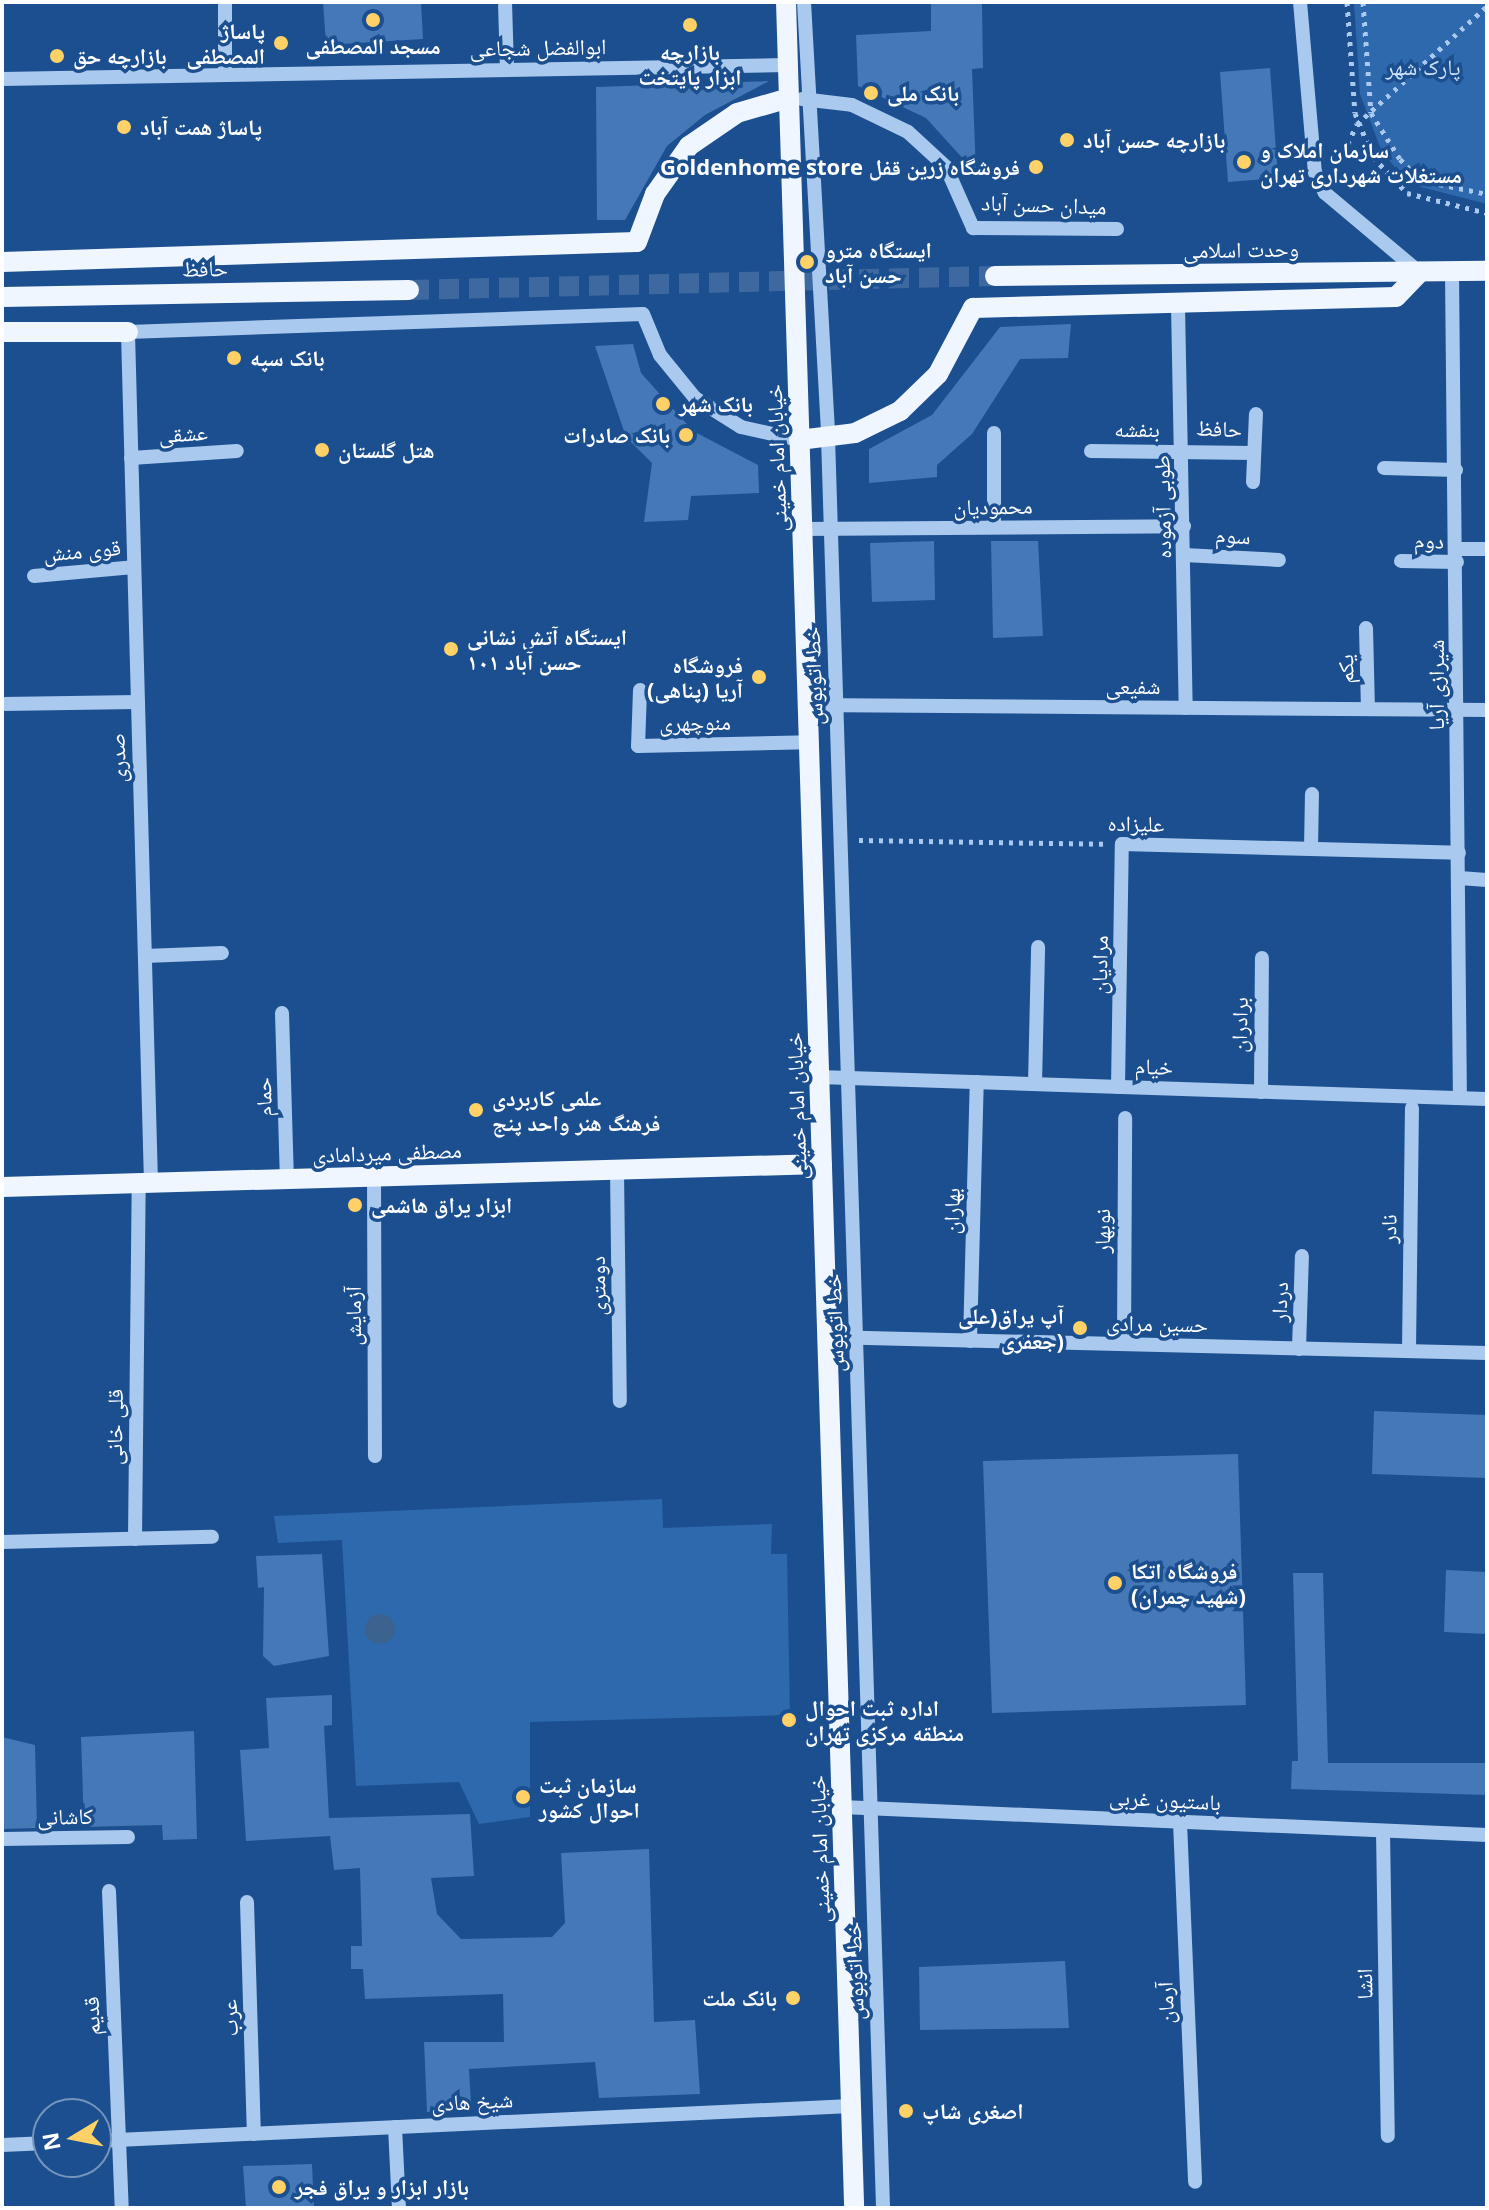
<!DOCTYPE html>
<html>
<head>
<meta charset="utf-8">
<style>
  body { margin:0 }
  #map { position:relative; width:1489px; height:2210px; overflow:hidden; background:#1b4f8f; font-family:"Open Sans","Noto Naskh Arabic",sans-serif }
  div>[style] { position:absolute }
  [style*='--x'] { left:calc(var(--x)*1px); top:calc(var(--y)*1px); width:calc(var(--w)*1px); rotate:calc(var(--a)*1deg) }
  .green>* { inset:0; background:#2e69ad }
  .water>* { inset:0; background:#3c6290 }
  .round { border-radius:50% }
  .building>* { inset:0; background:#4478b7 }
  .major-tunnel>* { height:20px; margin-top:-10px; transform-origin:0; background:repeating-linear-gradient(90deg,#3d69a0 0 20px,transparent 0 30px) }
  .path>* { height:5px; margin-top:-2.5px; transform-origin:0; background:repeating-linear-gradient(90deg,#a9c9ee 0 4px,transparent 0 10px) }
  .minor>* { height:14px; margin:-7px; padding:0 7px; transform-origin:7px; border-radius:7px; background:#a9c9ee }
  .major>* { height:20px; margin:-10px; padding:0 10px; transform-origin:10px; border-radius:10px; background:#f0f6ff }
  .dots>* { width:22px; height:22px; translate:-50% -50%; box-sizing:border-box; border:4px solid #1b4f8f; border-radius:50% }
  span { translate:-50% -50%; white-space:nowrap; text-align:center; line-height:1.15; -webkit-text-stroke:7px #1b4f8f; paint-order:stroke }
  .poi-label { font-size:22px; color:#fff; font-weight:700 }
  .right { translate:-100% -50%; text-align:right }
  .left { translate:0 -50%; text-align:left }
  .street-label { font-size:22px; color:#fff }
  .park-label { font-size:22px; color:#cfe3fa }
  .frame { position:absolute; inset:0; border:4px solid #fff; pointer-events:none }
  .north { position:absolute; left:32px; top:2098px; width:80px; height:80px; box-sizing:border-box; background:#1b4f8f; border:2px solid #7695bc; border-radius:50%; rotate:260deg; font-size:22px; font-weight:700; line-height:32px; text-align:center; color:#fff }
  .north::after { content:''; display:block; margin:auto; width:28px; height:36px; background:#ffd166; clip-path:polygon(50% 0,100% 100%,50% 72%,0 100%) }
</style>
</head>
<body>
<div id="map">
  <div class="green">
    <i style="clip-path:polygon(1354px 2px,1487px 2px,1487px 204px,1409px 184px,1382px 152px,1360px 94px)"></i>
    <i style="clip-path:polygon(662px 1499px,663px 1528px,772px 1524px,771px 1554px,787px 1554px,790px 1715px,530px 1722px,530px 1817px,479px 1824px,459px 1782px,356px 1786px,342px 1540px,278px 1543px,274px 1516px)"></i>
  </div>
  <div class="water">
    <i class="round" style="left:365px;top:1614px;width:30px;height:30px"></i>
  </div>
  <div class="building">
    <i style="clip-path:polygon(323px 2px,421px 2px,423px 39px,326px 45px)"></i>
    <i style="clip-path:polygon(931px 2px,982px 2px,983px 68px,972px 69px,976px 173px,926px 118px,858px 86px,856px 35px,931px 31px)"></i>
    <i style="clip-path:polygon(1270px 68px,1278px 178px,1228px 182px,1220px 72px)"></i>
    <i style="clip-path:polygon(769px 81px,705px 115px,667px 146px,625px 220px,597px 220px,596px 87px)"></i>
    <i style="clip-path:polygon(1071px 324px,1068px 358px,1020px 359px,972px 434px,937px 465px,937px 477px,869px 483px,869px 449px,932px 415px,1000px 327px)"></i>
    <i style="clip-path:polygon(633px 344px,641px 373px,693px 431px,758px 465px,759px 493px,691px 496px,688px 520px,644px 522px,652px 463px,626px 437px,595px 346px)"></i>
    <i style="clip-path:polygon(934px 541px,935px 600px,872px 602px,870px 543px)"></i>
    <i style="clip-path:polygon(991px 541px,1038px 541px,1043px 636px,993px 638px)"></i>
    <i style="clip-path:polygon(1374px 1411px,1487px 1415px,1487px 1478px,1372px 1474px)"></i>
    <i style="clip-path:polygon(1238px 1454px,1246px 1705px,992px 1713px,983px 1461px)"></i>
    <i style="clip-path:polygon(322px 1554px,329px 1656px,274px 1666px,263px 1656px,264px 1587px,258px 1588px,256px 1556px)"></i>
    <i style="clip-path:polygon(1446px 1570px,1487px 1572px,1487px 1634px,1444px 1632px)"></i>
    <i style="clip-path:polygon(1293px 1573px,1323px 1573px,1328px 1763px,1487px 1763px,1487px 1795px,1291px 1789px,1292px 1761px,1298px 1761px)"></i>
    <i style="clip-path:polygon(332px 1695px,332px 1725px,324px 1726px,329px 1818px,470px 1814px,474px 1876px,431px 1878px,437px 1914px,461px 1939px,552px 1937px,565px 1923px,561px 1853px,649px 1849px,654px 2022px,695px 2020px,700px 2094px,599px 2098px,595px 2062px,469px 2069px,471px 2104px,459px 2112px,427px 2112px,424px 2042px,504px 2042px,503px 1994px,365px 1999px,363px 1969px,351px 1969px,351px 1946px,362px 1946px,360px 1868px,334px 1870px,330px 1836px,246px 1841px,240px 1750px,269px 1748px,266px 1698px)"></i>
    <i style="clip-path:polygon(194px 1731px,197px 1839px,163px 1840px,162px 1825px,84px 1827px,81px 1737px)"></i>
    <i style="clip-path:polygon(2px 1737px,35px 1745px,37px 1828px,2px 1829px)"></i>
    <i style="clip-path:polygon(1065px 1961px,1069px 2028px,920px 2030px,919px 1967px)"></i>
    <i style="clip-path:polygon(312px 2164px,314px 2208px,246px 2208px,243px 2166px)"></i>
  </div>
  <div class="major-tunnel">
    <i style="--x:409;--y:290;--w:586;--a:-1.37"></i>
  </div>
  <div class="path">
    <i style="--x:1347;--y:2;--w:111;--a:85.9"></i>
    <i style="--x:1355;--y:113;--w:48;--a:67.8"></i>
    <i style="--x:1373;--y:157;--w:50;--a:46.6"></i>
    <i style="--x:1407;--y:193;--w:82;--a:14"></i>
    <i style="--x:1363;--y:2;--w:111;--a:85.9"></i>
    <i style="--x:1371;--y:113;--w:54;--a:57.8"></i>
    <i style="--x:1400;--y:159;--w:29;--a:46"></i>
    <i style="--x:1420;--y:180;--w:68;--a:11.8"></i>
    <i style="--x:1335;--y:171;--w:52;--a:-64.9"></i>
    <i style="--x:1357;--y:124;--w:176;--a:-42.2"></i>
    <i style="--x:859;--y:840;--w:246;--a:0.9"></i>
  </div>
  <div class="minor">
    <i style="--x:505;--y:2;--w:67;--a:88.3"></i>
    <i style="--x:804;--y:2;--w:436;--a:86.8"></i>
    <i style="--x:828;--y:437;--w:1772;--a:88.22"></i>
    <i style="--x:1300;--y:2;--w:171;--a:85"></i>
    <i style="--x:1315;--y:172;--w:23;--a:65"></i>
    <i style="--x:1325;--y:193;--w:123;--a:40"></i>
    <i style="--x:225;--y:74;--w:72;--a:-90"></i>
    <i style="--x:2;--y:79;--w:785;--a:-1.02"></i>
    <i style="--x:802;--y:99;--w:50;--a:6.8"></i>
    <i style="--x:852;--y:105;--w:62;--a:25.7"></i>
    <i style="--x:908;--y:132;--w:52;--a:42.6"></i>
    <i style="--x:946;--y:167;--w:67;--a:66.1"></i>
    <i style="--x:973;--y:228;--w:144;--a:0.4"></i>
    <i style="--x:1452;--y:272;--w:826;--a:89.45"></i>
    <i style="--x:1178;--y:306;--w:402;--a:88.9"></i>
    <i style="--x:1091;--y:451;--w:163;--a:0.7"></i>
    <i style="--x:131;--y:458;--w:106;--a:-3.8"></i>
    <i style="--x:1384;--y:468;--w:72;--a:1.6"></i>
    <i style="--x:1253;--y:482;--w:68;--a:-87.5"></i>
    <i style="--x:994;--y:527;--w:94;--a:-90"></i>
    <i style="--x:802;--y:529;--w:382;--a:-0.4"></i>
    <i style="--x:1457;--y:549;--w:30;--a:0"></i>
    <i style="--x:1184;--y:555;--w:95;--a:3"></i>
    <i style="--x:1401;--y:561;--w:56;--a:1"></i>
    <i style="--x:34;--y:576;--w:100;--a:-5.1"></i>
    <i style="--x:1366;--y:628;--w:81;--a:88.6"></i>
    <i style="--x:640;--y:690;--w:56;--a:92"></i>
    <i style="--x:638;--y:746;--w:170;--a:-1.3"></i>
    <i style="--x:2;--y:704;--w:136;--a:-0.8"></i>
    <i style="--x:807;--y:705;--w:680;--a:0.42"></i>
    <i style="--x:1311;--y:849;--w:55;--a:-89"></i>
    <i style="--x:1459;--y:878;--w:28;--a:4"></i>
    <i style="--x:145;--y:956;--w:77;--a:-2.2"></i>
    <i style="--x:282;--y:1013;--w:166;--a:88.3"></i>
    <i style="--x:819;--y:1077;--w:668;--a:1.89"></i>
    <i style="--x:1035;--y:1084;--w:137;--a:-88.7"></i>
    <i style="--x:1118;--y:1087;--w:243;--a:-89.1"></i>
    <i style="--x:1122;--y:844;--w:337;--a:1.5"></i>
    <i style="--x:1261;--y:1092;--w:134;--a:-89.6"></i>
    <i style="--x:617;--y:1170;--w:231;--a:89.3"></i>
    <i style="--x:374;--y:1176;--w:280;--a:89.8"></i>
    <i style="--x:151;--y:1183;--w:851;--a:-91.55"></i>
    <i style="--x:128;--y:332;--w:515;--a:-2"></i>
    <i style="--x:643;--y:314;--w:44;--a:67.5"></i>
    <i style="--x:660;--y:355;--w:55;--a:50.9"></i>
    <i style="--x:695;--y:398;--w:54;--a:32.2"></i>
    <i style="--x:741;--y:427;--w:59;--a:12.6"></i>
    <i style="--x:827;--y:1337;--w:660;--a:1.39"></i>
    <i style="--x:970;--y:1341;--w:259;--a:-88.5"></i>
    <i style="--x:1124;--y:1344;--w:226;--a:-89.7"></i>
    <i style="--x:1299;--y:1349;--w:93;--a:-88.2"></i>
    <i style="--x:1409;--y:1351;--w:243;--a:-89.3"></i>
    <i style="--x:135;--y:1539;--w:356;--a:-89.4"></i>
    <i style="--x:2;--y:1542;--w:210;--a:-1.4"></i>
    <i style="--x:842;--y:1807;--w:646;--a:2.49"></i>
    <i style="--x:1180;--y:1822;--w:360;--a:87.6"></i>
    <i style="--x:1383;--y:1831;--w:305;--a:89.1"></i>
    <i style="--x:2;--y:1839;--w:126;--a:-0.9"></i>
    <i style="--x:109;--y:1891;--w:317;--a:87.7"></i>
    <i style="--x:247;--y:1902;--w:232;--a:88.3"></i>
    <i style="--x:395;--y:2127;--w:81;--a:87.2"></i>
    <i style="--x:96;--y:2141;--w:756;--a:-2.65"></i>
    <i style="--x:2;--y:2145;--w:46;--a:-2.5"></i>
  </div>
  <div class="major">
    <i style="--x:786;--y:2;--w:2207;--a:88.23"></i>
    <i style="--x:2;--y:262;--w:635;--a:-1.8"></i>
    <i style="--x:637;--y:242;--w:51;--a:-69.4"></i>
    <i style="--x:655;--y:194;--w:59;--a:-54.7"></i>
    <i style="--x:689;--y:146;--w:58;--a:-34.5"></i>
    <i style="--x:737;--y:113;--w:54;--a:-16.1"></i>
    <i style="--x:995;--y:276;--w:492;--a:-0.6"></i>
    <i style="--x:2;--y:297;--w:407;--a:-1"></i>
    <i style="--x:2;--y:332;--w:126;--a:0"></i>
    <i style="--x:799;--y:440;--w:56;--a:-7.1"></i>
    <i style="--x:855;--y:433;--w:50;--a:-26.1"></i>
    <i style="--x:900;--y:411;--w:53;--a:-44.2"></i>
    <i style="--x:938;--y:374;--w:75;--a:-62.1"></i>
    <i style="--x:973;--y:308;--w:423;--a:-1.5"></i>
    <i style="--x:1396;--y:297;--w:35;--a:-46"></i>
    <i style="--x:2;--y:1187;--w:820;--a:-1.61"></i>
  </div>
  <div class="dots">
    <i style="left:373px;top:20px;background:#ffd166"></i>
    <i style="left:690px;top:25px;background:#ffd166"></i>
    <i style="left:281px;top:43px;background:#ffd166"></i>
    <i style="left:57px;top:56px;background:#ffd166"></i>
    <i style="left:871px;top:93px;background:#ffd166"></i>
    <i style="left:124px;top:127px;background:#ffd166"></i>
    <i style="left:1067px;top:140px;background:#ffd166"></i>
    <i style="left:1244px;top:162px;background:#ffd166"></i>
    <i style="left:1036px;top:167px;background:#ffd166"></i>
    <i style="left:807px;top:262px;background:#ffd166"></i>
    <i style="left:234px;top:358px;background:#ffd166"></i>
    <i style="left:663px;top:404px;background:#ffd166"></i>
    <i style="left:686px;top:435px;background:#ffd166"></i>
    <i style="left:322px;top:450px;background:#ffd166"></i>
    <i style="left:451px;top:649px;background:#ffd166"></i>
    <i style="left:759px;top:677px;background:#ffd166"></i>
    <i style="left:476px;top:1110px;background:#ffd166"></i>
    <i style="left:355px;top:1205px;background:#ffd166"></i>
    <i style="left:1080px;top:1328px;background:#ffd166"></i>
    <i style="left:1115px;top:1583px;background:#ffd166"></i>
    <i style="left:789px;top:1720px;background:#ffd166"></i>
    <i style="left:523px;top:1797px;background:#ffd166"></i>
    <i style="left:793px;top:1998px;background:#ffd166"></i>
    <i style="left:906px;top:2111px;background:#ffd166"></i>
    <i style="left:279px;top:2187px;background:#ffd166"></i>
  </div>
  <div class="poi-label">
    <span class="right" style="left:265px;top:43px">پاساژ<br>المصطفی</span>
    <span style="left:373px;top:46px">مسجد المصطفی</span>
    <span style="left:690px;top:64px">بازارچه<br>ابزار پایتخت</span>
    <span class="left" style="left:73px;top:56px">بازارچه حق</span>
    <span class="left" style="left:887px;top:93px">بانک ملی</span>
    <span class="left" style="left:140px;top:127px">پاساژ همت آباد</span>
    <span class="left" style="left:1083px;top:140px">بازارچه حسن آباد</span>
    <span class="left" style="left:1260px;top:162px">سازمان املاک و<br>مستغلات شهرداری تهران</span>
    <span class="right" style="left:1020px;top:167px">Goldenhome store فروشگاه زرین قفل</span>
    <span class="left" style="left:825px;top:262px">ایستگاه مترو<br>حسن آباد</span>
    <span class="left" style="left:250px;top:358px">بانک سپه</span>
    <span class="left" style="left:679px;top:404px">بانک شهر</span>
    <span class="right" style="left:670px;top:435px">بانک صادرات</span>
    <span class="left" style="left:338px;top:450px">هتل گلستان</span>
    <span class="left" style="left:467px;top:649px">ایستگاه آتش نشانی<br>۱۰۱ حسن آباد</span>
    <span class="right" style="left:743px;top:677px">فروشگاه<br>آریا (پناهی)</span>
    <span class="left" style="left:492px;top:1110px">علمی کاربردی<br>فرهنگ هنر واحد پنج</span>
    <span class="left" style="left:371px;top:1205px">ابزار یراق هاشمی</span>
    <span class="right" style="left:1064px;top:1328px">آپ یراق(علی<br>جعفری)</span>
    <span class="left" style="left:1131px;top:1583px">فروشگاه اتکا<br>(شهید چمران)</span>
    <span class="left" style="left:805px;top:1720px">اداره ثبت احوال<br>منطقه مركزی تهران</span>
    <span class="left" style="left:539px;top:1797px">سازمان ثبت<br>احوال کشور</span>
    <span class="right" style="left:777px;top:1998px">بانک ملت</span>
    <span class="left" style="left:922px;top:2111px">اصغری شاپ</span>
    <span class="left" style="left:295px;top:2187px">بازار ابزار و یراق فجر</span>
  </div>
  <div class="street-label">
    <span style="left:538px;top:47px;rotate:-1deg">ابوالفضل شجاعی</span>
    <span style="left:1044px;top:204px;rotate:2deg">میدان حسن آباد</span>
    <span style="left:1241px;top:249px;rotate:-1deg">وحدت اسلامی</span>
    <span style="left:205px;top:268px;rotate:-1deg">حافظ</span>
    <span style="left:1219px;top:428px;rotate:2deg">حافظ</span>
    <span style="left:1137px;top:429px">بنفشه</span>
    <span style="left:183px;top:433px;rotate:-4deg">عشقی</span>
    <span style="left:776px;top:458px;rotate:-92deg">خیابان امام خمینی</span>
    <span style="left:993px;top:506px;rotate:-1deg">محمودیان</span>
    <span style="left:1162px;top:507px;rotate:-91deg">طوبی آزموده</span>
    <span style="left:1233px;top:535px;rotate:3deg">سوم</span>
    <span style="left:1429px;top:540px;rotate:1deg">دوم</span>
    <span style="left:82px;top:550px;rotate:-5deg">قوی منش</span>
    <span style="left:1345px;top:669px;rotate:-91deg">یکم</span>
    <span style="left:813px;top:676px;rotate:-92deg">خط اتوبوس</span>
    <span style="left:1436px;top:685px;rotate:-90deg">شیرازی آریا</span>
    <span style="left:1133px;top:686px">شفیعی</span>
    <span style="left:695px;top:722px;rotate:-1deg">منوچهری</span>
    <span style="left:117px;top:758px;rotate:-92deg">صدری</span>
    <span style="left:1136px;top:823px;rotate:1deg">علیزاده</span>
    <span style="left:1099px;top:965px;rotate:-89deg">مرادیان</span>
    <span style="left:1239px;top:1025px;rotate:-89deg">برادران</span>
    <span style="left:1154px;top:1066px;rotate:2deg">خیام</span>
    <span style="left:263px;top:1097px;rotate:-92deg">حمام</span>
    <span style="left:796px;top:1106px;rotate:-92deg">خیابان امام خمینی</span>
    <span style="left:387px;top:1152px;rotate:-2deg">مصطفی میردامادی</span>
    <span style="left:951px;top:1211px;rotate:-89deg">بهاران</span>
    <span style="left:1388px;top:1229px;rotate:-89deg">نادر</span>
    <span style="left:1102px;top:1231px;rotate:-90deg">نوبهار</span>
    <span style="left:597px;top:1286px;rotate:-91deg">دومتری</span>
    <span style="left:1279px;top:1302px;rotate:-88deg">دردار</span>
    <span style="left:353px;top:1316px;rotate:-90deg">آزمایش</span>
    <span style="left:834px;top:1323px;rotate:-92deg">خط اتوبوس</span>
    <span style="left:1157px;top:1323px;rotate:1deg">حسین مرادی</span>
    <span style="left:114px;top:1427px;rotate:-89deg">قلی خانی</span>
    <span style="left:1165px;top:1799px;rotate:3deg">باستیون غربی</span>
    <span style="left:65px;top:1816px;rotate:-1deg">کاشانی</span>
    <span style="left:819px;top:1849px;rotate:-92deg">خیابان امام خمینی</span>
    <span style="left:854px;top:1971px;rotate:-92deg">خط اتوبوس</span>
    <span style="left:1364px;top:1984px;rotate:-91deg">انشا</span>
    <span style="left:1165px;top:2003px;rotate:-92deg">آرمان</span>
    <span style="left:91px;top:2016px;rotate:-92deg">قدیم</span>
    <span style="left:229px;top:2018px;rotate:-92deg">عرب</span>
    <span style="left:472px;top:2101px;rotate:-3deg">شیخ هادی</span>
  </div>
  <div class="park-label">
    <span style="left:1423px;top:67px">پارک شهر</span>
  </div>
  <div class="frame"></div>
  <div class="north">N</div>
</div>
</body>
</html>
